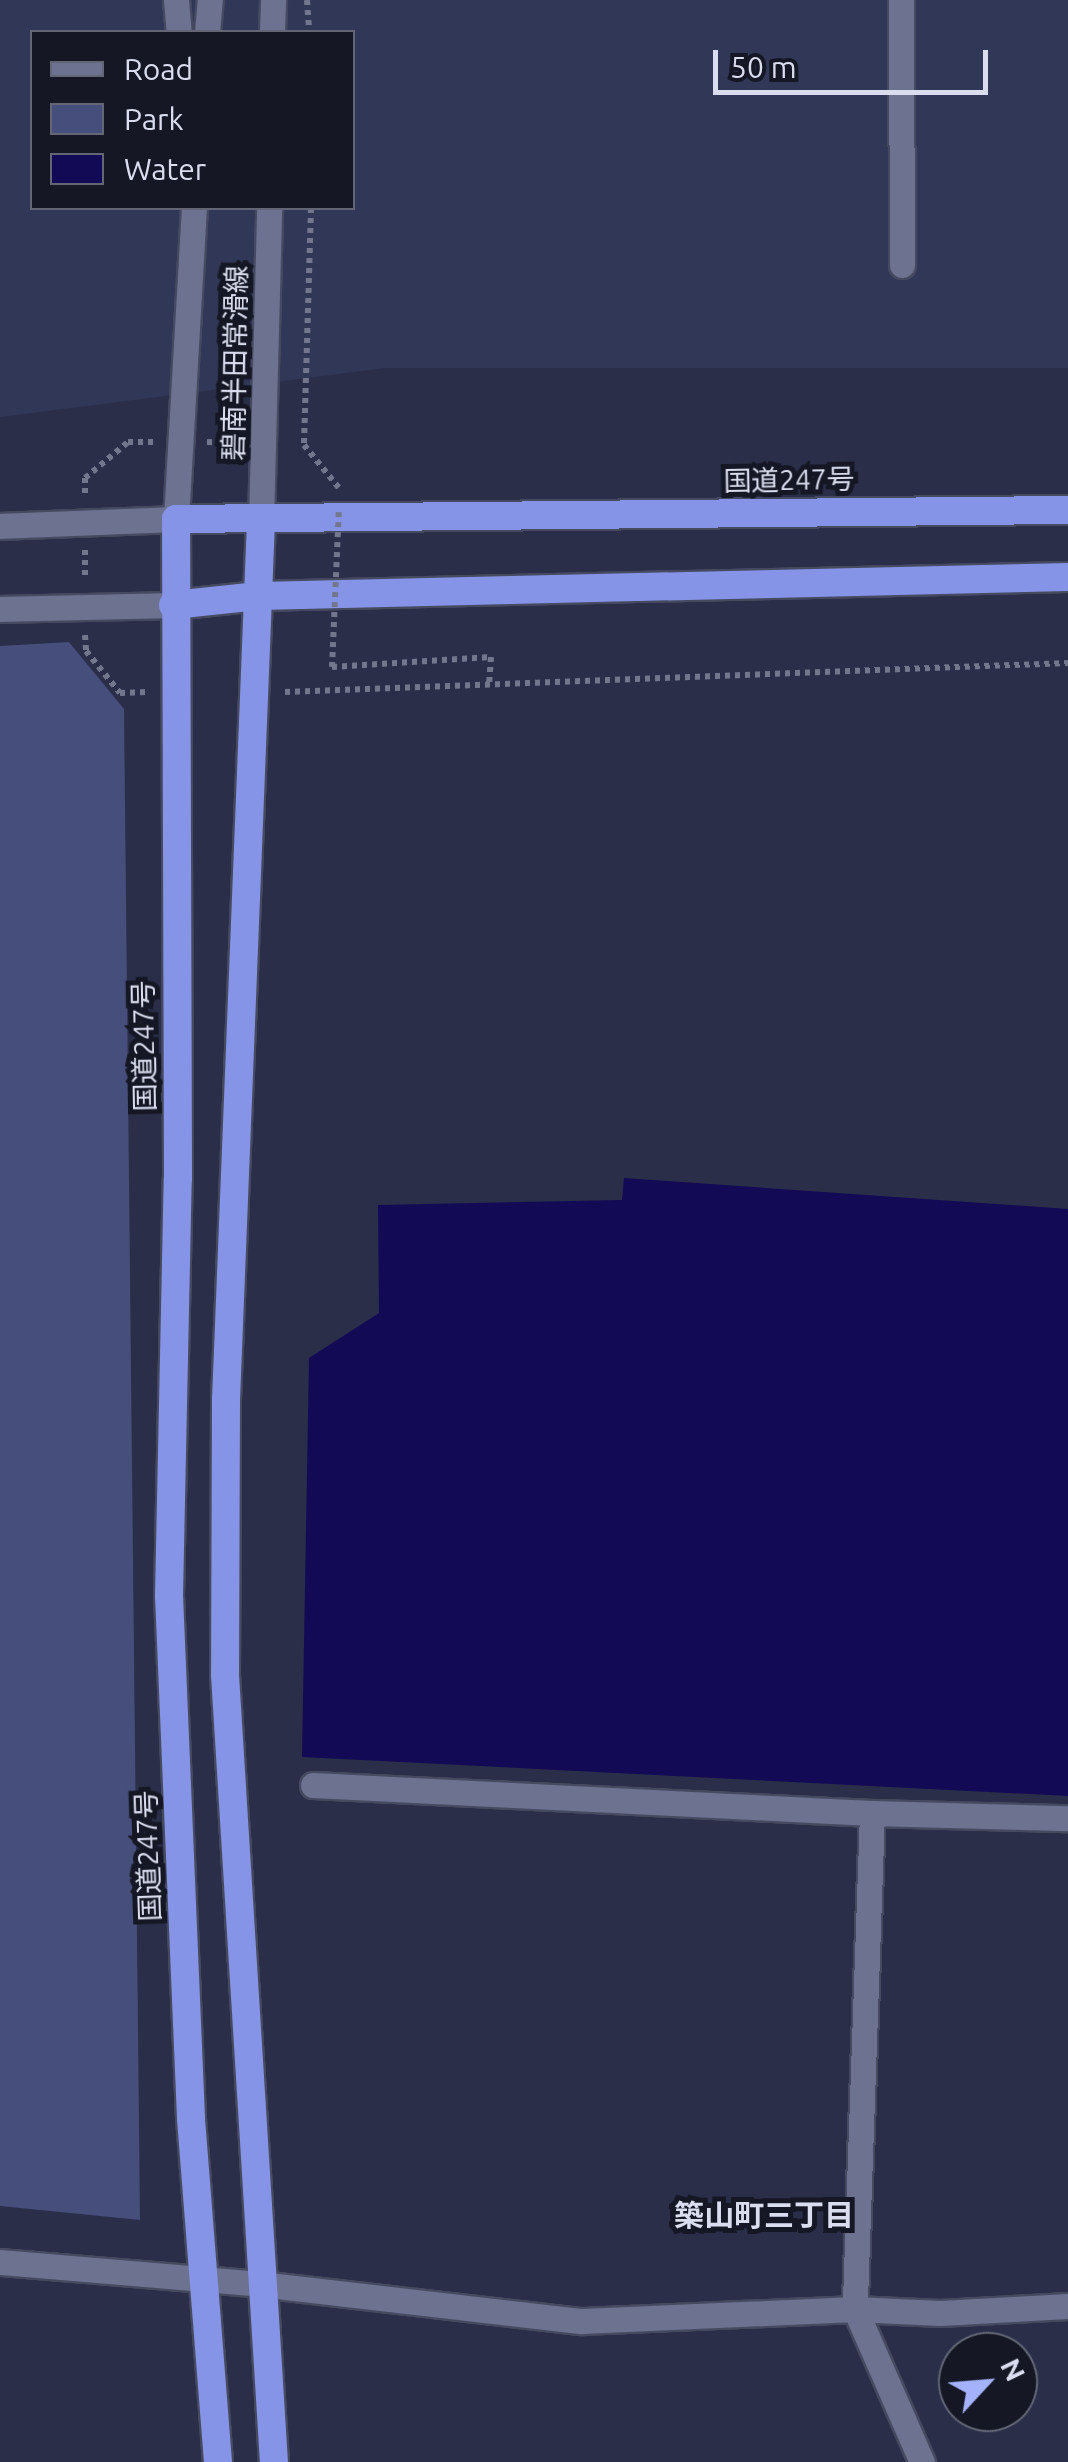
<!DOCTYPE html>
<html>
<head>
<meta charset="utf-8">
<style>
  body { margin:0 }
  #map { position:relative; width:1068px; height:2462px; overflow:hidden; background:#2a2e49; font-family:Ubuntu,"Noto Sans JP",sans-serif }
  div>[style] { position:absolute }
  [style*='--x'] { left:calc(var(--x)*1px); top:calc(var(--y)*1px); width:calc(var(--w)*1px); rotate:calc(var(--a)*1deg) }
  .built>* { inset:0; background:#313757 }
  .green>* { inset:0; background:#464e7b }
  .water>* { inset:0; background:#130a55 }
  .path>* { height:6px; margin-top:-3px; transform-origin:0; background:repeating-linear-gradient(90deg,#73778e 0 5px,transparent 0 10px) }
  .roads { filter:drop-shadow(2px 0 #464a60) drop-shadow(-2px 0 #464a60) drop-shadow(0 2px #464a60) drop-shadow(0 -2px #464a60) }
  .minor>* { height:25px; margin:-12.5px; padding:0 12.5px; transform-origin:12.5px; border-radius:12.5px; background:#6c7290 }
  .tertiary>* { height:25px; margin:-12.5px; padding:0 12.5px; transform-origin:12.5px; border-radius:12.5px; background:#6c7290 }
  .secondary>* { height:25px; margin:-12.5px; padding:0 12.5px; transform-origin:12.5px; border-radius:12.5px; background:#6c7290 }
  .trunk>* { height:28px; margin:-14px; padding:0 14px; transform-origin:14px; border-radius:14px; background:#8694e7 }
  .path-bridge>* { height:6px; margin-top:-3px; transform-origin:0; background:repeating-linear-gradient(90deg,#73778e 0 5px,transparent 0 10px) }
  span { translate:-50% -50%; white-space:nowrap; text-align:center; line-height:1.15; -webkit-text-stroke:10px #151824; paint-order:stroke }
  .street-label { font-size:28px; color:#d9ddee }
  .neighbourhood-label { font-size:30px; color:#d9ddee; font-weight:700 }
  .legend { position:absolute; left:30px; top:30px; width:325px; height:180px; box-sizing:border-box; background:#151824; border:2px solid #636775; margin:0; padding:12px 18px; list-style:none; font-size:30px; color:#d9ddee }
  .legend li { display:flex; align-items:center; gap:20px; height:50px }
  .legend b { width:50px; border:2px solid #636775 }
  .north { position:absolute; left:938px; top:2332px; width:100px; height:100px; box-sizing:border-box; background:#151824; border:2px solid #636775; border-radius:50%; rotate:64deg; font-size:28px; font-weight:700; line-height:40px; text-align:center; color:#d9ddee }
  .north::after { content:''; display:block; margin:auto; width:35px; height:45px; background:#a4b2fc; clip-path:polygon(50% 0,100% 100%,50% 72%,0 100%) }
  .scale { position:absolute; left:713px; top:50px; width:275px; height:45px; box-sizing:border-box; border:5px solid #d9ddee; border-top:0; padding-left:12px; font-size:30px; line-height:35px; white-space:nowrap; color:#d9ddee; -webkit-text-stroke:8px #151824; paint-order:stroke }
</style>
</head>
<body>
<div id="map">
  <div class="built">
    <i style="clip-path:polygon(evenodd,0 0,1068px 0,1068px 368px,385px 368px,0 417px,0 0,32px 32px,352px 32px,352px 208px,32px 208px,32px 32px)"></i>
  </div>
  <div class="green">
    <i style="clip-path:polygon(69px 642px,124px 709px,140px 2220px,0 2206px,0 646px)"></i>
  </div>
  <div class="water">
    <i style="clip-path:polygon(624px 1178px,1068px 1209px,1068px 1796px,302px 1757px,309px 1358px,379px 1313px,378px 1205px,622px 1200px)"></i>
  </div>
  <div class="path">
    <i style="--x:307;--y:0;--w:32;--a:86"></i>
    <i style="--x:311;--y:208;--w:237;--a:91.7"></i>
    <i style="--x:304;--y:445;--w:55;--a:50.9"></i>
    <i style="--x:207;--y:442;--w:27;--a:2"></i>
    <i style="--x:85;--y:493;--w:15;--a:-90"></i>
    <i style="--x:85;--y:478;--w:56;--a:-39.9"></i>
    <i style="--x:128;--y:442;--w:26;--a:0"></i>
    <i style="--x:85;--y:550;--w:28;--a:90"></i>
    <i style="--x:85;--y:635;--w:16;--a:86"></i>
    <i style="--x:86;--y:651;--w:54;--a:51"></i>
    <i style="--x:120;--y:693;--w:27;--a:-2"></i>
    <i style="--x:332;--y:667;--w:159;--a:-3.6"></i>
    <i style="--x:491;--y:657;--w:27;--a:94"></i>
    <i style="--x:285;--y:692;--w:784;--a:-2.12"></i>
  </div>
  <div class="roads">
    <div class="minor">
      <i style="--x:313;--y:1785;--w:560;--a:2.87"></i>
      <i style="--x:872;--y:1813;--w:196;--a:1.5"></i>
      <i style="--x:872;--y:1813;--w:496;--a:92"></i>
      <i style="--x:855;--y:2309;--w:167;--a:66.4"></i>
      <i style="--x:0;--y:2262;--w:261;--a:4.8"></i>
      <i style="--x:260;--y:2284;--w:324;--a:6.6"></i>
      <i style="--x:582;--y:2321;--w:273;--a:-2.5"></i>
      <i style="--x:855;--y:2309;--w:85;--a:2.7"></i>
      <i style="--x:940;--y:2313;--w:128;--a:-3.1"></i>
    </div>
    <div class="tertiary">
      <i style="--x:176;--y:0;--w:32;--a:85"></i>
      <i style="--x:901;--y:0;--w:265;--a:89.8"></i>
      <i style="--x:0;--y:526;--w:176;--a:-2.3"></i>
      <i style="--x:0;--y:609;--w:173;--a:-1.3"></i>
    </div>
    <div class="secondary">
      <i style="--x:207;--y:32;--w:32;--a:-85"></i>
      <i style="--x:272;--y:32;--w:32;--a:-88"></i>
      <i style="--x:176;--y:519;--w:312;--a:-86.7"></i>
      <i style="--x:261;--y:521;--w:313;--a:-88.5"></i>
    </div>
    <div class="trunk">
      <i style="--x:261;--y:521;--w:880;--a:92.28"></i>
      <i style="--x:226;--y:1400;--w:275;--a:90.2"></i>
      <i style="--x:225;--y:1675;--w:789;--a:86.44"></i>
      <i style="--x:173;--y:605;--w:86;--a:-6"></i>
      <i style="--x:259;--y:596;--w:809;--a:-1.35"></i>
      <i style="--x:218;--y:2462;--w:345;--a:-94.5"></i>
      <i style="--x:191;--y:2118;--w:522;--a:-92.41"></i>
      <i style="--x:169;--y:1596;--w:417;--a:-88.8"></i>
      <i style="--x:178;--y:1179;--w:660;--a:-90.17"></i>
      <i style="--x:176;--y:519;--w:892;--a:-0.58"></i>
    </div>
  </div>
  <div class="path-bridge">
    <i style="--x:332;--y:667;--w:159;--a:-87.5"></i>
  </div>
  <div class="street-label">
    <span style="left:235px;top:363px;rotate:-89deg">碧南半田常滑線</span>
    <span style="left:789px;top:480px;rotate:-1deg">国道247号</span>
    <span style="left:144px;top:1046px;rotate:-91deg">国道247号</span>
    <span style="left:148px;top:1856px;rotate:-92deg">国道247号</span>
  </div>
  <div class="neighbourhood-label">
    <span style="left:764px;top:2215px">築山町三丁目</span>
  </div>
  <ul class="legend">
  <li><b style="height:12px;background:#6c7290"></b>Road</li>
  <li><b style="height:28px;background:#464e7b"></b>Park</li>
  <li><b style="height:28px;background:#130a55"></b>Water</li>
  </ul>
  <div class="north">N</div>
  <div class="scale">50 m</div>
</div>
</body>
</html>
